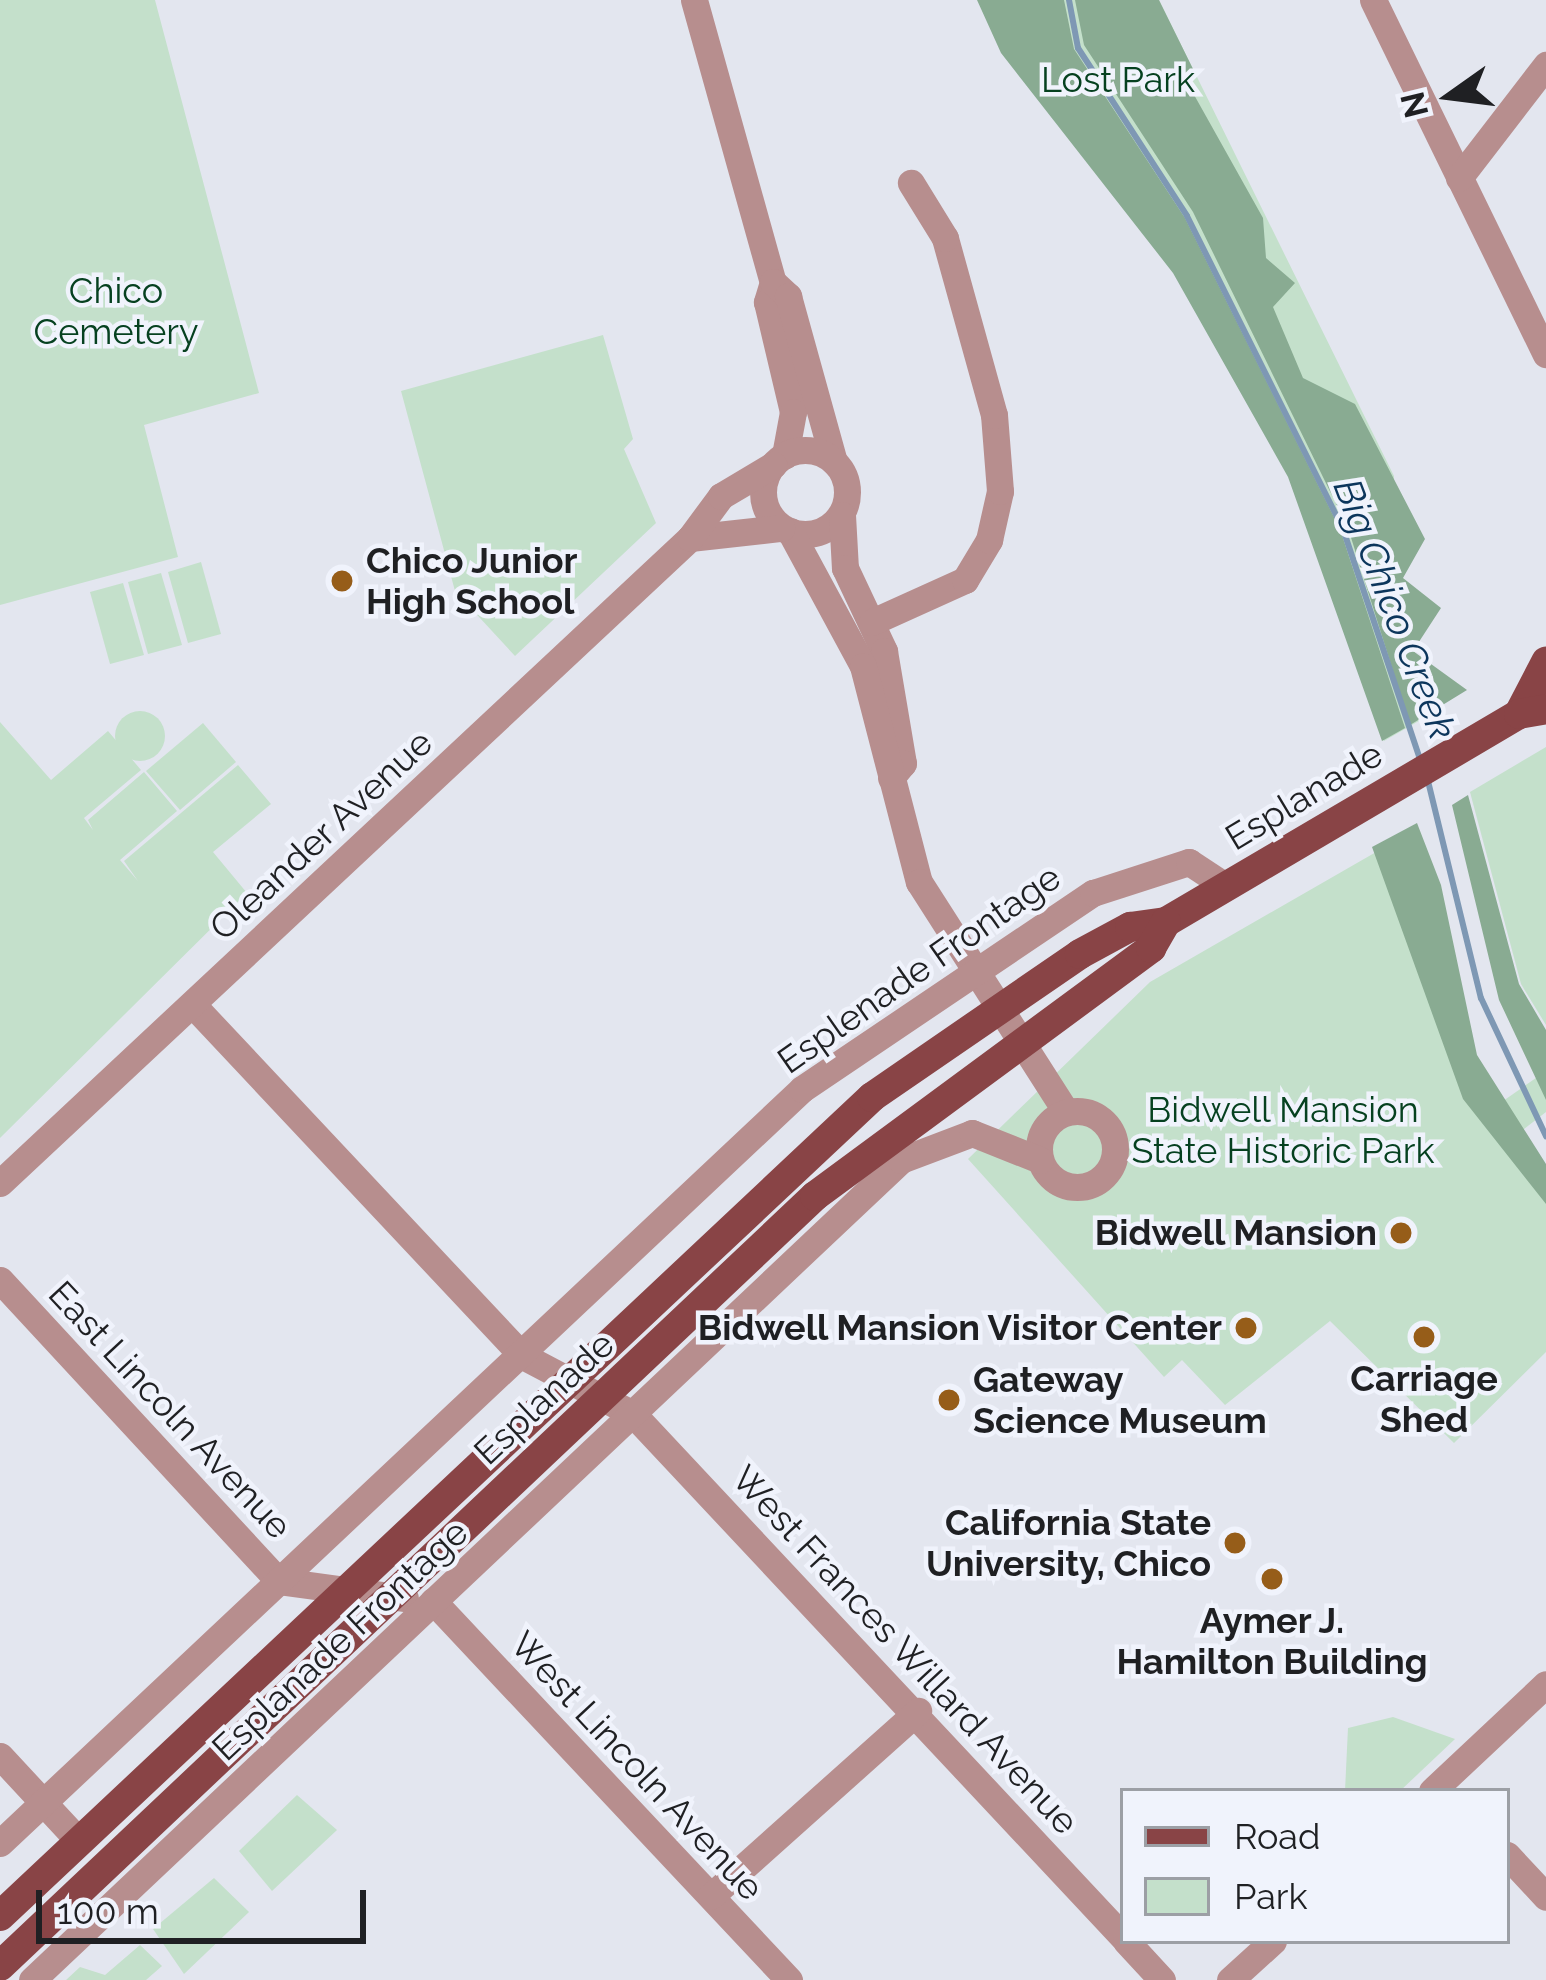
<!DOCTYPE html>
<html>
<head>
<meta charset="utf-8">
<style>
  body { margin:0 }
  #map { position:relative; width:1546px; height:1980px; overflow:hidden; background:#e3e6ef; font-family:Raleway,sans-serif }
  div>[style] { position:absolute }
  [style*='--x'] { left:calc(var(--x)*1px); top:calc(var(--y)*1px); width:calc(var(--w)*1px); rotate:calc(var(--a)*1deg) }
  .green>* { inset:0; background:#c4e0cb }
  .round { border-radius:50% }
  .forest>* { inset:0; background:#89ab92 }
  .stream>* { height:6px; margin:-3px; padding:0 3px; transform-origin:3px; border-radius:3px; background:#7e98b4 }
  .minor>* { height:27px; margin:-13.5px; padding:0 13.5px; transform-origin:13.5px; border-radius:13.5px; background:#b78e8e }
  .minor>.ring { margin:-13.5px; padding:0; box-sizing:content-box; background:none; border:27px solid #b78e8e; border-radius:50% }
  .major>* { height:30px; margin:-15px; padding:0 15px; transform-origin:15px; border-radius:15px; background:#894446 }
  .dots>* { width:33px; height:33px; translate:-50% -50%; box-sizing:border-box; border:6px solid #f0f3fc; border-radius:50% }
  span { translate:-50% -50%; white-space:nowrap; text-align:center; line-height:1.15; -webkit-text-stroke:9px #f0f3fc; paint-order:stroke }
  .park-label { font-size:36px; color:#064120 }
  .poi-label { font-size:36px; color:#1f2023; font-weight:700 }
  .left { translate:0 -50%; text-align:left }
  .right { translate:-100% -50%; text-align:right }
  .street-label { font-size:36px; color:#1f2023 }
  .water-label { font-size:39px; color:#0c365c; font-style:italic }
  .legend { position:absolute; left:1120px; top:1788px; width:390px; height:156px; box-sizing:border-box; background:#f0f3fc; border:3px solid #9c9fa5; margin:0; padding:15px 21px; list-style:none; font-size:36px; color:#1f2023 }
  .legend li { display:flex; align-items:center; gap:24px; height:60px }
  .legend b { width:60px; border:3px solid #9c9fa5 }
  .north { position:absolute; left:1390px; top:36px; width:120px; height:120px; -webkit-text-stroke:9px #f0f3fc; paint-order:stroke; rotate:256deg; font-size:33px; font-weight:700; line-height:48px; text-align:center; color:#1f2023 }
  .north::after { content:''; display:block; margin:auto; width:42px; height:54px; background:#1f2023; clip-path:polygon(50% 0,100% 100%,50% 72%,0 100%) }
  .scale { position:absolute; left:36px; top:1890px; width:330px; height:54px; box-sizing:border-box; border:6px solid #1f2023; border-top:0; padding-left:15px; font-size:36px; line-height:42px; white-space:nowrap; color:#1f2023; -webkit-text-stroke:9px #f0f3fc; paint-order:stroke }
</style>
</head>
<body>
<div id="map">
  <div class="green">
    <i style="clip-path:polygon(0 0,155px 0,259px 393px,144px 425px,178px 557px,0 605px)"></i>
    <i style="clip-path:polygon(981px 0,1159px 0,1394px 476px,1396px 579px,1431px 714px,1384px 741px,1292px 475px,1177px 270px)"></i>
    <i style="clip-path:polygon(603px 335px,633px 439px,624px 449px,656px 523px,515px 656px,455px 591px,401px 391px)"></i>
    <i style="clip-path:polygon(201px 562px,221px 634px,188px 643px,168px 572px)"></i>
    <i style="clip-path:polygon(161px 573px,182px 645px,148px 654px,128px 582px)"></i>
    <i style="clip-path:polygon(123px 583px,144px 655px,110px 664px,90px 592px)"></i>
    <i class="round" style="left:115px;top:711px;width:50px;height:50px"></i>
    <i style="clip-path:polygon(0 722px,51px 780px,108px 731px,141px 770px,84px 818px,93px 830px,88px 820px,144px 772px,177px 811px,120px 860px,138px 881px,124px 861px,238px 765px,271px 804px,213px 852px,247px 893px,0 1138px)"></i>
    <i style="clip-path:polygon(203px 723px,236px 762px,180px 810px,146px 771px)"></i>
    <i style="clip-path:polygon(1546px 747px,1546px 1025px,1521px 984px,1470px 792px)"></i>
    <i style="clip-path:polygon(1397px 840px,1493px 1108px,1546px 1071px,1546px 1112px,1510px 1140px,1546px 1186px,1546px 1352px,1454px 1443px,1330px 1321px,1225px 1405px,1182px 1360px,1164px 1377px,968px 1159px,1150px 982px)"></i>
    <i style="clip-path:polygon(1393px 1717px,1455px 1739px,1400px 1791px,1345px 1791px,1348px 1728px)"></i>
    <i style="clip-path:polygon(297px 1795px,337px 1830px,272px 1891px,239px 1851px)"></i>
    <i style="clip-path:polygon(214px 1878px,249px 1912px,184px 1974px,153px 1929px)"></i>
    <i style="clip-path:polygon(140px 1945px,162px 1966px,146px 1980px,66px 1980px,80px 1967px,105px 1975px)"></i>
  </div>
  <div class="forest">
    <i style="clip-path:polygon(977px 0,1064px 0,1074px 49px,1185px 218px,1340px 529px,1405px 728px,1382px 741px,1288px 477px,1173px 273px,1001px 53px)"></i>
    <i style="clip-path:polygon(1075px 0,1159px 0,1194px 71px,1188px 84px,1263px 218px,1266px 258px,1295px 283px,1273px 307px,1303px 378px,1355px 404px,1425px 539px,1403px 578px,1441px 608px,1413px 651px,1467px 690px,1410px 725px,1348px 528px,1193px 212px,1084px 45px)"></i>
    <i style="clip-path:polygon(1468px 795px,1519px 984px,1546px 1030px,1546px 1100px,1499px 1000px,1452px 805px)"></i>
    <i style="clip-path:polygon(1417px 823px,1441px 885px,1477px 1055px,1546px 1164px,1546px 1204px,1463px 1099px,1372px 847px)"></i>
  </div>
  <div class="stream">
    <i style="--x:1069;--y:0;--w:49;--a:79.4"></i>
    <i style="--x:1078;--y:48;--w:200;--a:57"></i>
    <i style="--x:1187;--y:216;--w:350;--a:63.5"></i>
    <i style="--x:1343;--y:529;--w:243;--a:71.5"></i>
    <i style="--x:1427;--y:777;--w:228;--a:76.3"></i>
    <i style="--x:1481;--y:998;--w:153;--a:64.8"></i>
  </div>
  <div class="minor">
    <i style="--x:694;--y:0;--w:293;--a:74.4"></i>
    <i style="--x:773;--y:282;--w:21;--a:107"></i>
    <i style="--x:767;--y:302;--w:113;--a:76.7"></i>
    <i style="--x:793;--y:412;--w:44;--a:100.5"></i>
    <i style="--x:1373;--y:0;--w:394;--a:64"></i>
    <i style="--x:1459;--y:178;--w:143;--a:-52.4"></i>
    <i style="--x:773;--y:282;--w:21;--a:43"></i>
    <i style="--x:788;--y:296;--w:172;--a:74.5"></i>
    <i class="ring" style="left:763px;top:450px;width:57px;height:57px"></i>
    <i style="--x:842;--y:515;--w:53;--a:86.8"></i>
    <i style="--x:845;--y:568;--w:92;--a:64.8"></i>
    <i style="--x:884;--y:651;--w:114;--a:80.4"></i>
    <i style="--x:903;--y:763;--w:19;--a:129"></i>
    <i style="--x:790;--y:531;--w:153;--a:61.6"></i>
    <i style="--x:863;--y:666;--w:223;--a:75.5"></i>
    <i style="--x:919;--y:882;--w:273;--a:57.4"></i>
    <i style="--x:690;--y:538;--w:92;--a:-6.3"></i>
    <i style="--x:872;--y:622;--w:102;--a:-24.3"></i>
    <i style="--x:965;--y:580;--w:47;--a:-59"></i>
    <i style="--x:989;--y:540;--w:50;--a:-77.3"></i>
    <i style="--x:1000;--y:491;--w:76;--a:-94.5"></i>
    <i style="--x:994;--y:415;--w:184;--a:-105.5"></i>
    <i style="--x:945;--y:238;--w:65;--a:-121.7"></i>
    <i style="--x:193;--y:1005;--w:482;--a:46.8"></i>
    <i style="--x:523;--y:1356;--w:124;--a:27.8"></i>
    <i style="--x:633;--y:1414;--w:717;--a:46.87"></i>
    <i class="ring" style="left:1039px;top:1111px;width:49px;height:49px"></i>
    <i style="--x:0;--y:1183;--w:945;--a:-43.07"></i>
    <i style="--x:690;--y:538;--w:52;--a:-53.6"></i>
    <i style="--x:721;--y:496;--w:61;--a:-30.8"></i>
    <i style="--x:0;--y:1280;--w:410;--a:47.2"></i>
    <i style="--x:279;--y:1581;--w:127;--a:7.7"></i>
    <i style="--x:433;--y:1601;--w:520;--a:46.79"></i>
    <i style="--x:0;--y:1756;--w:113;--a:47.1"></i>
    <i style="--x:1432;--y:1791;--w:156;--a:-43.2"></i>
    <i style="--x:0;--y:1843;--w:1101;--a:-43.23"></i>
    <i style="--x:802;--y:1089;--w:351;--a:-34"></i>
    <i style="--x:1093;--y:893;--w:101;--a:-17.9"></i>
    <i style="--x:1189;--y:862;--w:45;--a:33.3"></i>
    <i style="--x:1507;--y:1855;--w:57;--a:47.1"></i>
    <i style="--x:711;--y:1896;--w:278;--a:-41.8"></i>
    <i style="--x:1126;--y:1941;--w:53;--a:47.3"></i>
    <i style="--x:32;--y:1980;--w:1195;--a:-43.34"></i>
    <i style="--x:901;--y:1160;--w:76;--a:-20.8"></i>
    <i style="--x:972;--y:1133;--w:73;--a:21.7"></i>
    <i style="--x:1230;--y:1980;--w:58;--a:-42.2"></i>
  </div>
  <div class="major">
    <i style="--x:1519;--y:714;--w:59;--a:-62.6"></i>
    <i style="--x:0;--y:1916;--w:1196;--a:-43.2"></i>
    <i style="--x:872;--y:1097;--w:252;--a:-34.5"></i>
    <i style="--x:1080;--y:954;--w:57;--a:-28.4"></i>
    <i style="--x:1130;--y:927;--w:36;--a:-8"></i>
    <i style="--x:1166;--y:922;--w:410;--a:-30.5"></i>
    <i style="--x:1519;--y:714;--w:27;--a:-10"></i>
    <i style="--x:0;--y:1966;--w:1121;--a:-43.37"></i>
    <i style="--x:815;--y:1196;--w:418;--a:-36.4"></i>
    <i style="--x:1151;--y:948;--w:30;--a:-60"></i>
  </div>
  <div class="dots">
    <i style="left:342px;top:581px;background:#965d19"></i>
    <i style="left:1401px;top:1233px;background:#965d19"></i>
    <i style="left:1246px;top:1328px;background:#965d19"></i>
    <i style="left:1424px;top:1337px;background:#965d19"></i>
    <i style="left:949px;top:1400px;background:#965d19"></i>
    <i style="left:1235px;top:1543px;background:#965d19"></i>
    <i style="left:1272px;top:1579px;background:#965d19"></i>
  </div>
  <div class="park-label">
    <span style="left:1118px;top:80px">Lost Park</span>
    <span style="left:116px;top:311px">Chico<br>Cemetery</span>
    <span style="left:1283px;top:1130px">Bidwell Mansion<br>State Historic Park</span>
  </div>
  <div class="poi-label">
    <span class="left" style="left:366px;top:581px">Chico Junior<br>High School</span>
    <span class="right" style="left:1377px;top:1233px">Bidwell Mansion</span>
    <span class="right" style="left:1222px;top:1328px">Bidwell Mansion Visitor Center</span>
    <span style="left:1424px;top:1399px">Carriage<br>Shed</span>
    <span class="left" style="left:973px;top:1400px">Gateway<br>Science Museum</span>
    <span class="right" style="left:1211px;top:1543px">California State<br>University, Chico</span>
    <span style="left:1272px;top:1641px">Aymer J.<br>Hamilton Building</span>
  </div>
  <div class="street-label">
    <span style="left:1304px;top:796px;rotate:-31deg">Esplanade</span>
    <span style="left:321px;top:835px;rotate:-43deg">Oleander Avenue</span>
    <span style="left:919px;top:969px;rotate:-35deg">Esplenade Frontage</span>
    <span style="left:544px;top:1398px;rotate:-43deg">Esplanade</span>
    <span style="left:170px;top:1410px;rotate:47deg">East Lincoln Avenue</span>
    <span style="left:340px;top:1640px;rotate:-43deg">Esplanade Frontage</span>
    <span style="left:905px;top:1650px;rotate:47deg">West Frances Willard Avenue</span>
    <span style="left:637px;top:1766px;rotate:47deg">West Lincoln Avenue</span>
  </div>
  <div class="water-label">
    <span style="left:1395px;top:609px;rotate:69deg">Big Chico Creek</span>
  </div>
  <ul class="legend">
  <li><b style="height:15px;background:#894446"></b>Road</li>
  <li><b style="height:33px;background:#c4e0cb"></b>Park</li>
  </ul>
  <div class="north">N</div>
  <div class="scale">100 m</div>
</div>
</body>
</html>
